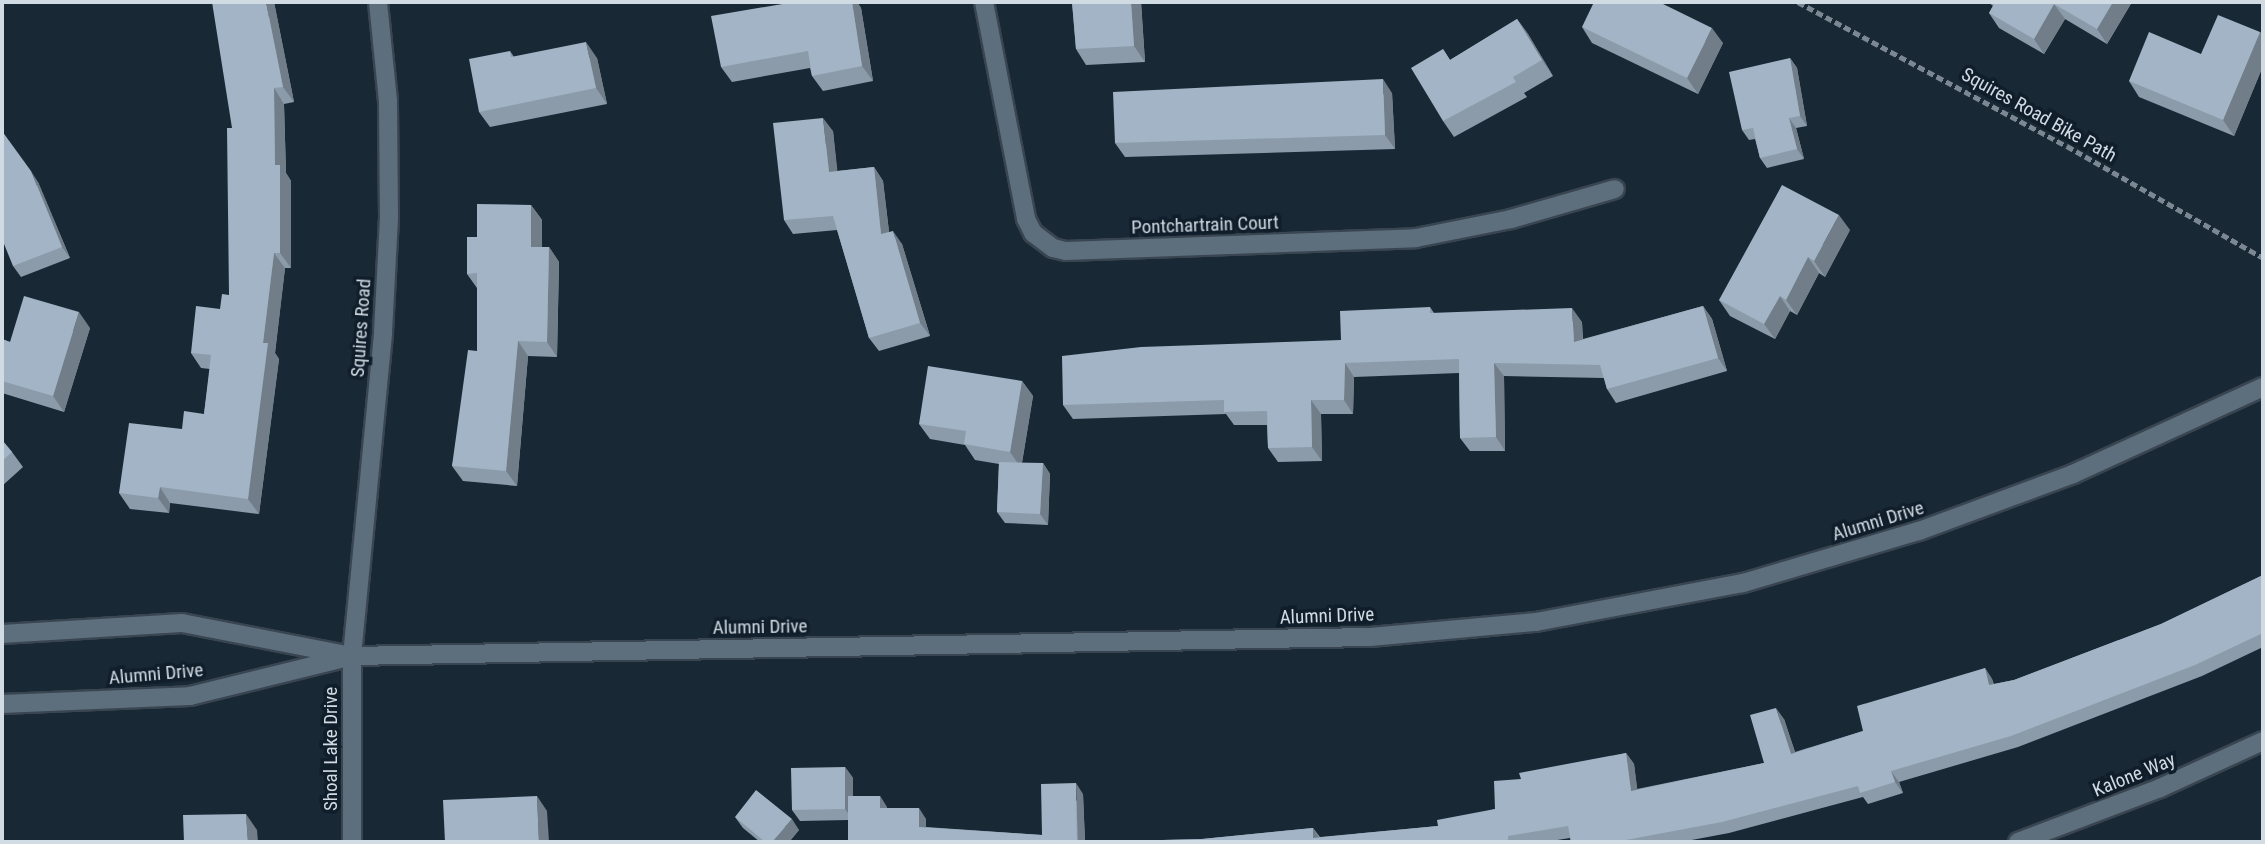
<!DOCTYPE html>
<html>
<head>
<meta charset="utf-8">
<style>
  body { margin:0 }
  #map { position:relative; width:2265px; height:844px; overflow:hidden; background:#192835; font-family:"Roboto Condensed",sans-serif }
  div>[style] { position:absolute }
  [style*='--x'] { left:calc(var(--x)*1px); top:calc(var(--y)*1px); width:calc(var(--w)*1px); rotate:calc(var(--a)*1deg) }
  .path>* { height:4.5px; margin-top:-2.25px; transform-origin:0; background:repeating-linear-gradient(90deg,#7b8792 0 7px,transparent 0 10.5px) }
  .roads { filter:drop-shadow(2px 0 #394550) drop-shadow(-2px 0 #394550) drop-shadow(0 2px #394550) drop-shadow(0 -2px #394550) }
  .minor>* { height:18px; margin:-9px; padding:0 9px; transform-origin:9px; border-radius:9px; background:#5d6e7d }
  .tertiary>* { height:18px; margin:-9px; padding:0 9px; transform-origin:9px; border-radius:9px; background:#5d6e7d }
  .wall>* { inset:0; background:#8b9ba9 }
  .shaded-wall>* { inset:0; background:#717e8a }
  .building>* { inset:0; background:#a2b4c5 }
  span { translate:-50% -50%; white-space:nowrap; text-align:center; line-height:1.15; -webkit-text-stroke:7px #101e2b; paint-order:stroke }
  .street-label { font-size:19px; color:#d1dbe4 }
  .frame { position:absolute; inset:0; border:4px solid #d1dbe4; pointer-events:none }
</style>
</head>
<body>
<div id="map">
  <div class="path">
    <i style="--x:1798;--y:2;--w:305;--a:28.2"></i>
    <i style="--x:2067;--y:146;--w:226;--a:29.7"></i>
  </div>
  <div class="roads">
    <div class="minor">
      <i style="--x:984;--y:2;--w:221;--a:79"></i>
      <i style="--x:1026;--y:219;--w:16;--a:63"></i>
      <i style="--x:1033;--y:233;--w:25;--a:37"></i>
      <i style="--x:1053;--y:248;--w:13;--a:13"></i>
      <i style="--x:1066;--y:251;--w:350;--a:-2.1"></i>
      <i style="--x:1416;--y:238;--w:97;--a:-11.3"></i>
      <i style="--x:1511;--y:219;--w:108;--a:-16.1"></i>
      <i style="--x:352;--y:656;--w:186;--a:90"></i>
      <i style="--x:2018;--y:842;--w:152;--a:-20.8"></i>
      <i style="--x:2160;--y:788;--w:113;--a:-24.5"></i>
    </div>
    <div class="tertiary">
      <i style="--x:2;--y:634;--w:180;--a:-3.5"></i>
      <i style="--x:182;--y:623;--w:173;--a:11"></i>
      <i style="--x:352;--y:656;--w:1018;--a:-1.07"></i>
      <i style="--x:1370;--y:637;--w:167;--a:-5.2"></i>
      <i style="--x:1536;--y:622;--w:211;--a:-10.7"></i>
      <i style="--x:1743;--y:583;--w:184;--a:-16.5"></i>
      <i style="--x:1919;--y:531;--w:164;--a:-20.3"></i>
      <i style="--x:2073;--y:474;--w:209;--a:-24.6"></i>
      <i style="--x:352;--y:656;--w:325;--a:-84.5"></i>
      <i style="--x:383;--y:332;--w:114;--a:-87"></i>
      <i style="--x:389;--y:218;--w:117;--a:-90.5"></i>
      <i style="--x:388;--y:101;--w:100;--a:-95.8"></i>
      <i style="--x:2;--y:704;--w:188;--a:-2.4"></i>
      <i style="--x:190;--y:696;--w:160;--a:-13.8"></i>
    </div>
  </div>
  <div class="wall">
    <i style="clip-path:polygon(274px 2px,294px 102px,284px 104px,286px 173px,291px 181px,291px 268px,285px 268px,275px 353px,279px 359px,259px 514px,170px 503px,169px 513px,130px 509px,119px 493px,182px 429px,204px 414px,210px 369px,201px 368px,191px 353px,229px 295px,232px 128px)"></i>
    <i style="clip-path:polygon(794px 2px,857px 2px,861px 8px,873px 81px,823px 91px,812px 76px,810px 68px,732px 82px,721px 67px)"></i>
    <i style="clip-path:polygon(1072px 2px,1141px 2px,1145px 62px,1086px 65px,1076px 49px)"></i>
    <i style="clip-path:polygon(1988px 2px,2132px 2px,2107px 44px,2065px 19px,2044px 54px,1999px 28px,1989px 13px,1993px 6px)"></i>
    <i style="clip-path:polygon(1517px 19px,1528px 34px,1553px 76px,1524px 93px,1527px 97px,1454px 137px,1443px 121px,1443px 49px,1450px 60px)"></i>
    <i style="clip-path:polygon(1582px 27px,1723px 43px,1698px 94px,1592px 43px)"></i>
    <i style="clip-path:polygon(2260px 32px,2263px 36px,2263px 66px,2234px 136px,2139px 97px,2129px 81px)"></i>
    <i style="clip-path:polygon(510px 51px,514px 57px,597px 58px,607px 104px,490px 127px,479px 112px)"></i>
    <i style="clip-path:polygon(1790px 58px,1797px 68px,1807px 126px,1796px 128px,1804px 159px,1767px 168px,1760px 158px,1755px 139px,1749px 140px,1742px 130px)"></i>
    <i style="clip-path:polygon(1392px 93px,1395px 149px,1125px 157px,1115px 143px)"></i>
    <i style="clip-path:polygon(833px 131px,837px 171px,874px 167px,883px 181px,889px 232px,902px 244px,930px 336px,879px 351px,869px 338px,837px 230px,793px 234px,784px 220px)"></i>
    <i style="clip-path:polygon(38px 182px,70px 258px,21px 277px,13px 266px)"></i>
    <i style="clip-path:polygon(531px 205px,542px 220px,542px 247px,549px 247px,559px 262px,557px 357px,528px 356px,517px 486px,463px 481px,452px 466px,477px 351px,477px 288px,467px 274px,477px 237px)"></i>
    <i style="clip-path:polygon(1850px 230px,1825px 277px,1819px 273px,1797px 315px,1790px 311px,1775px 339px,1730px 316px,1719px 300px)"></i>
    <i style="clip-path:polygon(1703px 306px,1712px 319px,1727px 371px,1616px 403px,1607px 389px,1604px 378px,1504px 376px,1505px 451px,1470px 451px,1460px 438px,1459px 373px,1354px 377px,1353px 414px,1321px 414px,1322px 461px,1278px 462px,1268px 448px,1267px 425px,1234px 425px,1226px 414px,1073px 419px,1063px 405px,1341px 340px,1430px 307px,1434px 313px,1582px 322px,1583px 339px)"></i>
    <i style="clip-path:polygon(90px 328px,64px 412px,2px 393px,2px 339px,10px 342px)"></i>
    <i style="clip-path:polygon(1022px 381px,1033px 396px,1022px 463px,1043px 463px,1050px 474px,1048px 525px,1005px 523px,997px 512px,999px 464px,975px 460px,965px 445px,930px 439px,919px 424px)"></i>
    <i style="clip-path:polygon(2px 440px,12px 452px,23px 467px,2px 486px)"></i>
    <i style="clip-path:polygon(2263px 575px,2263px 647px,2202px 676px,2018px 747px,1899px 782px,1903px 793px,1868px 804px,1863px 797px,1729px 833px,1681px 842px,1571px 842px,1570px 838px,1545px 842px,848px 842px,848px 820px,800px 821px,792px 810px,845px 767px,853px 778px,853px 796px,880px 796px,887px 808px,926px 819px,926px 827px,1042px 835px,1083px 794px,1085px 842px,1202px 839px,1313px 828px,1320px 837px,1438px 826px,1495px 809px,1521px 779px,1626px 753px,1634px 764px,1637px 789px,1764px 763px,1784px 719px,1795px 752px,1863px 731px,1985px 668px,1992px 679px,1994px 684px,2014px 680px,2161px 624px)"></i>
    <i style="clip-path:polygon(735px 817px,799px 830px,789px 842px,760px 842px,743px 828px)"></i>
  </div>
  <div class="shaded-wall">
    <i style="clip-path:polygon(266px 2px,274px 2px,294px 102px,283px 87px)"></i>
    <i style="clip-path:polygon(852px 2px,857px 2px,861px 8px,873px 81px,862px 66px)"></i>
    <i style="clip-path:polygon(1131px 2px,1141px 2px,1145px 62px,1134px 46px)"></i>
    <i style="clip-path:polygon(2113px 2px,2132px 2px,2107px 44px,2097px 29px)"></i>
    <i style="clip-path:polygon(2054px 4px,2065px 19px,2044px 54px,2034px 39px)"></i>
    <i style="clip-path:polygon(1517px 19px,1528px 34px,1553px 76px,1542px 60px)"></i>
    <i style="clip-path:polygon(1712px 28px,1723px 43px,1698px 94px,1687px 78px)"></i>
    <i style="clip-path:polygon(2260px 32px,2263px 36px,2263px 66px,2234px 136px,2223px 120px)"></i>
    <i style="clip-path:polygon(586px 42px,597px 58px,607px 104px,596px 88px)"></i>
    <i style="clip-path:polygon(1790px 58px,1797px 68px,1807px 126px,1800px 116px)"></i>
    <i style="clip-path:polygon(1383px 79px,1392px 93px,1395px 149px,1385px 135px)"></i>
    <i style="clip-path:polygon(274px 88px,284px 104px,286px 173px,291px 181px,291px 268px,280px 253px,275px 165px)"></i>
    <i style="clip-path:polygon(823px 118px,833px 131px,839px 185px,829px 172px)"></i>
    <i style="clip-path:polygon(1789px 118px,1796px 128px,1804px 159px,1797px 149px)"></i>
    <i style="clip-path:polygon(874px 167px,883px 181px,891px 248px,881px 234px)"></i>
    <i style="clip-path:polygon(31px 171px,38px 182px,70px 258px,62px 247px)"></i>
    <i style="clip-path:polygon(531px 205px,542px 220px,542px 262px,531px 247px)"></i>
    <i style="clip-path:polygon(1839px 215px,1850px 230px,1825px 277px,1814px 261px)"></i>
    <i style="clip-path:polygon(893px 231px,902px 244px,930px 336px,920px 323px)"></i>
    <i style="clip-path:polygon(549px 247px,559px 262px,557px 357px,547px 342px)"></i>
    <i style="clip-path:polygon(274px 253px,285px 268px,275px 353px,279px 359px,259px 514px,248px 499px,263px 343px)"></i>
    <i style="clip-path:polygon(1808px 257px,1819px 273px,1797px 315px,1786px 300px)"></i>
    <i style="clip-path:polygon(1780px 296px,1790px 311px,1775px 339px,1764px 324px)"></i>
    <i style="clip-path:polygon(1703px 306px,1712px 319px,1727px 371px,1718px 358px)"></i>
    <i style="clip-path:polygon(1572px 308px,1582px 322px,1583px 355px,1574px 342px)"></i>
    <i style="clip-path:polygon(79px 312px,90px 328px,64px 412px,53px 396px)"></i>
    <i style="clip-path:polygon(518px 341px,528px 356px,517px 486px,506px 471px)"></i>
    <i style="clip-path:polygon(1345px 363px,1354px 377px,1353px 414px,1344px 400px)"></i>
    <i style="clip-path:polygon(1494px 363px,1504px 376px,1505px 451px,1496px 437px)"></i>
    <i style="clip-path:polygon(1022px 381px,1033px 396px,1021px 468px,1010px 452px)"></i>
    <i style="clip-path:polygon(1311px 400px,1321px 414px,1322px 461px,1312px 447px)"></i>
    <i style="clip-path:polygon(1043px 463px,1050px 474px,1048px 525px,1040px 514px)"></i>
    <i style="clip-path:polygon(160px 487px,170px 503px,169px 513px,158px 498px)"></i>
    <i style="clip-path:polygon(1985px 668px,1992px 679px,1997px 696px,1989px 685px)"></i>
    <i style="clip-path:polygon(1776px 708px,1784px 719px,1799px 764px,1791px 754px)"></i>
    <i style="clip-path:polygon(1626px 753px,1634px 764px,1639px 802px,1631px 791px)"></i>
    <i style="clip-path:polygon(845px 767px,853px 778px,853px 820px,845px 809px)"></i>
    <i style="clip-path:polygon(1891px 771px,1899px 782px,1903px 793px,1895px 782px)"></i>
    <i style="clip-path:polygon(1076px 783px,1083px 794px,1085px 842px,1078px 842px)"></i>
    <i style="clip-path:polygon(537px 796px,547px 811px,549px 842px,539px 842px)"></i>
    <i style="clip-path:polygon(880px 796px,887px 807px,887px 819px,880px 808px)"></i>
    <i style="clip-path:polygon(919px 808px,926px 819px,926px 837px,919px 827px)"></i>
    <i style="clip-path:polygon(246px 814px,257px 830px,258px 842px,248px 842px)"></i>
    <i style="clip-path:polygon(792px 819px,799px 830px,789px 842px,772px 842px)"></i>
    <i style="clip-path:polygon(1313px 828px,1320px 839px,1313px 838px)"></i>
  </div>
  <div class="building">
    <i style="clip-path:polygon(212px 2px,266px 2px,283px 87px,274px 88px,275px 165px,280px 165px,280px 253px,274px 253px,263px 343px,268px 343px,248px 499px,160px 487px,158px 498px,119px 493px,129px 423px,182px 429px,184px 411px,204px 414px,211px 355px,191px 353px,196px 306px,220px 309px,222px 294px,229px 295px,227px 128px,232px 128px)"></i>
    <i style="clip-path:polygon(794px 2px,852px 2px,862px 66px,812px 76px,808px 51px,721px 67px,711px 16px)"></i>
    <i style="clip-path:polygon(1072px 2px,1131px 2px,1134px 46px,1076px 49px)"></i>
    <i style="clip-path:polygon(1594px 2px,1659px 2px,1712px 28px,1687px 78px,1582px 27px)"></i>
    <i style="clip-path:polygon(1993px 2px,2113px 2px,2097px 29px,2054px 4px,2034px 39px,1989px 13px,1994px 4px)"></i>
    <i style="clip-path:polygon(2218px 15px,2260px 32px,2223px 120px,2129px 81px,2149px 32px,2201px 54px)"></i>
    <i style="clip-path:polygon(1517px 19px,1542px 60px,1513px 77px,1516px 82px,1443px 121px,1411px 68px,1443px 49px,1450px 60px)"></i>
    <i style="clip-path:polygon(586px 42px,596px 88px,479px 112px,469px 59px,510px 51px,511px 57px)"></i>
    <i style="clip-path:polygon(1790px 58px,1800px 116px,1789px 118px,1797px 149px,1760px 158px,1753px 128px,1742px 130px,1729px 72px)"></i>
    <i style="clip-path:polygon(1383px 79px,1385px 135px,1115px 143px,1113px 92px)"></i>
    <i style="clip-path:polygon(823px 118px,829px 172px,874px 167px,881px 234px,893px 231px,920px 323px,869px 338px,833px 216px,784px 220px,773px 123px)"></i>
    <i style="clip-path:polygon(2px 131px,31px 171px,62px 247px,13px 266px,2px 239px)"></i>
    <i style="clip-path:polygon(1782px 185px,1839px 215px,1814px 261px,1808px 257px,1786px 300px,1780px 296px,1764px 324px,1719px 300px)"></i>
    <i style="clip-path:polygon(477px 204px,531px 205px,531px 247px,549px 247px,547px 342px,518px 341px,506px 471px,452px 466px,468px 350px,477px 351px,477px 273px,467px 274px,467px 237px,477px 237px)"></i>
    <i style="clip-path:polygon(24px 296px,79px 312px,53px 396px,2px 381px,2px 339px,10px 342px)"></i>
    <i style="clip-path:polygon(1703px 306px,1718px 358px,1607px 389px,1600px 365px,1494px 363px,1496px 437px,1460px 438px,1459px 359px,1345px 363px,1344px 400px,1311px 400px,1312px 447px,1268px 448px,1267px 411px,1224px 412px,1224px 400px,1063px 405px,1062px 356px,1141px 347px,1341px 340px,1340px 311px,1430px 307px,1430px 313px,1572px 308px,1574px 342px)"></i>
    <i style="clip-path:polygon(928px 366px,1022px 381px,1010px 452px,964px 444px,966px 431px,919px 424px)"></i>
    <i style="clip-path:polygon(2px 440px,12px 452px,2px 461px)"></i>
    <i style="clip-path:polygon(999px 462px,1043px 463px,1040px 514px,997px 512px)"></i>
    <i style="clip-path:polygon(2263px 575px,2263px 626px,2261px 627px,2263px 633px,2195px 665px,2011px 736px,1891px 771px,1895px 782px,1860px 793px,1858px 786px,1722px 822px,1615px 842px,1571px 842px,1568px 826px,1508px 836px,1508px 842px,848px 842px,848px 796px,880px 796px,880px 808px,919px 808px,919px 827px,1042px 835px,1041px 784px,1076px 783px,1077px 842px,1202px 839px,1313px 828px,1313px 838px,1438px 826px,1437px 820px,1495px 809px,1494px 781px,1521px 779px,1519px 773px,1626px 753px,1631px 791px,1764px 763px,1750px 715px,1776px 708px,1791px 754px,1863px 731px,1857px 706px,1985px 668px,1989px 685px,2014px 680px,2161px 624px)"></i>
    <i style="clip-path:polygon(845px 767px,845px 809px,792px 810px,791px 768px)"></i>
    <i style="clip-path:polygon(756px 790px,792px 819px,772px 842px,763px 842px,764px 841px,735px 817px)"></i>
    <i style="clip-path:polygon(537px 796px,539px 842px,445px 842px,443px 800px)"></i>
    <i style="clip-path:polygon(246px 814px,248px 842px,184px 842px,183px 815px)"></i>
  </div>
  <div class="street-label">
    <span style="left:2039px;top:115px;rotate:29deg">Squires Road Bike Path</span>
    <span style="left:1205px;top:225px;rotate:-2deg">Pontchartrain Court</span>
    <span style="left:361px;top:328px;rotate:-86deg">Squires Road</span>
    <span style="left:1878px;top:521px;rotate:-17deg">Alumni Drive</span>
    <span style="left:1327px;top:616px;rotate:-2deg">Alumni Drive</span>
    <span style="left:760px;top:627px;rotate:-1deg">Alumni Drive</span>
    <span style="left:156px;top:674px;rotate:-5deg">Alumni Drive</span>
    <span style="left:331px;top:749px;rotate:-90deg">Shoal Lake Drive</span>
    <span style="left:2134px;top:775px;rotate:-22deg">Kalone Way</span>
  </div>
  <div class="frame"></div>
</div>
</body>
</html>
